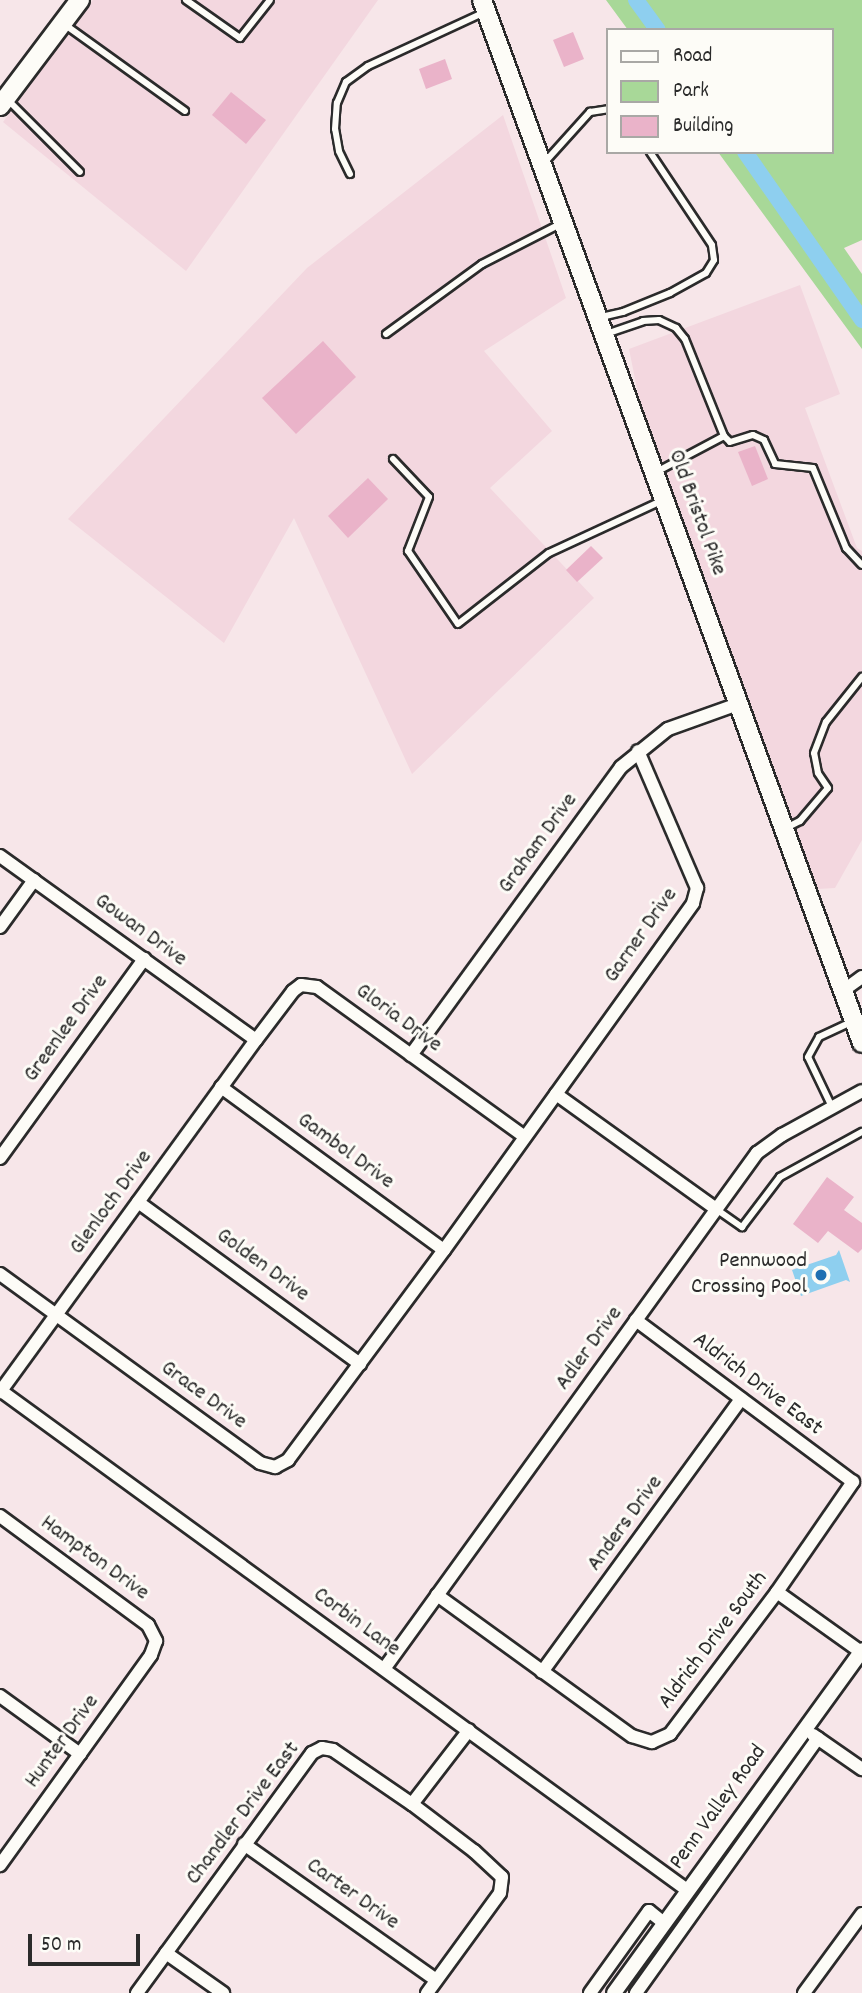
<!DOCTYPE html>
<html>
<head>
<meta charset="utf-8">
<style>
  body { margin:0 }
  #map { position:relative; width:862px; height:1993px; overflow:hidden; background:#f7e6e9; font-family:Dekko,sans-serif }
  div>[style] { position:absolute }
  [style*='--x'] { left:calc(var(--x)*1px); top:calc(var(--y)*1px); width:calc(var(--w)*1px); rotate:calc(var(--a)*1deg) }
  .built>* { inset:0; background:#f3d7df }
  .green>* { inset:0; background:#a8d898 }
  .water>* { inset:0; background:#8ecfef }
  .canal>* { height:16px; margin:-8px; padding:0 8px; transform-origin:8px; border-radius:8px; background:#8ecfef }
  .building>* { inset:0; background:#eab3c9 }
  .roads { filter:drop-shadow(2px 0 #2b2b2b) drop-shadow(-2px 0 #2b2b2b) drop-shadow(0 2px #2b2b2b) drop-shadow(0 -2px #2b2b2b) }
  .service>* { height:6px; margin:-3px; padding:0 3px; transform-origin:3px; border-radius:3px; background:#fdfcf7 }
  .minor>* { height:12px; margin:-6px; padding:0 6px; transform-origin:6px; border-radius:6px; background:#fdfcf7 }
  .tertiary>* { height:14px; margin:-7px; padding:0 7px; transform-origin:7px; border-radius:7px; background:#fdfcf7 }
  .secondary>* { height:18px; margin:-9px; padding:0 9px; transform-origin:9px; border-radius:9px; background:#fdfcf7 }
  .dots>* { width:19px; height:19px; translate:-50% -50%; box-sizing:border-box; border:4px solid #fdfcf7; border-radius:50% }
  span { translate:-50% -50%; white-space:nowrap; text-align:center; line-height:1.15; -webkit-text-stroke:6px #fdfcf7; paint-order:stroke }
  .street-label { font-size:23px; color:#2b2b2b }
  .poi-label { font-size:23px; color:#2b2b2b }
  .right { translate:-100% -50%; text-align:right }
  .legend { position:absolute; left:606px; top:28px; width:228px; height:126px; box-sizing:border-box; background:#fdfcf7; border:2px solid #a9a8a5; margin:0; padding:9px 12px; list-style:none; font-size:21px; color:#2b2b2b }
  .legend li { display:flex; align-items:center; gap:14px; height:35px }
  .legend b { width:35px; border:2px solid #a9a8a5 }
  .scale { position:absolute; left:28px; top:1934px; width:112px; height:32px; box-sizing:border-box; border:4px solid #2b2b2b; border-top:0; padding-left:9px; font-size:21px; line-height:24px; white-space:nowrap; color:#2b2b2b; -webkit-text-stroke:5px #fdfcf7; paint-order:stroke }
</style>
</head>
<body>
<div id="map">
  <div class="built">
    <i style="clip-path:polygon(93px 0,378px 0,186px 271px,3px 122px)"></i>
    <i style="clip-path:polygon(503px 115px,566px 298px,484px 351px,552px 431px,490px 488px,594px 598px,412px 774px,294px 518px,224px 643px,68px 519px,307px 268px)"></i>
    <i style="clip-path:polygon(800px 285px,840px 394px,805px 408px,857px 548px,862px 551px,862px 840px,835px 888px,800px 890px,665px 528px,629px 349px)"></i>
  </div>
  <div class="green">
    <i style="clip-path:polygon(606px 0,862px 0,862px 240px,844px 248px,862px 274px,862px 349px,718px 152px,832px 152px,832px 30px,628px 30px)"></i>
  </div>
  <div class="water">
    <i style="clip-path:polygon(839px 1250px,850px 1282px,846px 1280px,801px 1296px,792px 1270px,836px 1255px)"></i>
  </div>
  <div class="canal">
    <i style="--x:636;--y:0;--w:37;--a:54"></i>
    <i style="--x:745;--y:152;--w:205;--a:55.1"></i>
  </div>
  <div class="building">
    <i style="clip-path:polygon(573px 32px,584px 59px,564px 67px,553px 40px)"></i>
    <i style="clip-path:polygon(445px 59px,452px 79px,426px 89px,419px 69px)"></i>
    <i style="clip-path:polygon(231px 92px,266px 120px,246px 144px,212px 115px)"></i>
    <i style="clip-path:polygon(323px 341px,356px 377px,296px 434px,262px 398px)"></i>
    <i style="clip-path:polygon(755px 446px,768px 479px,752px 486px,738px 452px)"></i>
    <i style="clip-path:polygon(368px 478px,388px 499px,348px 538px,328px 516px)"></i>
    <i style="clip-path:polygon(591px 546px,603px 558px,577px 582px,566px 570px)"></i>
    <i style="clip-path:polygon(827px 1177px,854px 1197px,844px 1210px,862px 1223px,862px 1249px,858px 1253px,828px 1231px,818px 1243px,793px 1224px)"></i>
  </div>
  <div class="roads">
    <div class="service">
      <i style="--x:186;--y:0;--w:66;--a:35.1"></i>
      <i style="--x:240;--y:38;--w:48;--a:-51.7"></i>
      <i style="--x:64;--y:24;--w:149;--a:35.7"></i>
      <i style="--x:7;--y:99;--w:103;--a:45"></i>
      <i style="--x:544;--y:163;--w:69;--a:-48"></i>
      <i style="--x:590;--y:112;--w:18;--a:-9"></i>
      <i style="--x:350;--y:174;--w:25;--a:-116"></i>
      <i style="--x:339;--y:151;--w:22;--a:-100"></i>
      <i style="--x:335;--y:129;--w:26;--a:-86"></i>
      <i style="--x:337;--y:103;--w:23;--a:-67"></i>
      <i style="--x:346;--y:82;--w:27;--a:-36"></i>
      <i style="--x:368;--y:66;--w:129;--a:-24.8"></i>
      <i style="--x:601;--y:317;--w:23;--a:-13"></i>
      <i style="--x:623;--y:312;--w:51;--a:-22"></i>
      <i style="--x:670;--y:293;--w:41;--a:-29.1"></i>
      <i style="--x:706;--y:273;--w:15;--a:-58"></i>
      <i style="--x:714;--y:260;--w:15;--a:-98"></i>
      <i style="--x:712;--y:245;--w:112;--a:-123.7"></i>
      <i style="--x:386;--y:334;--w:119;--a:-36.1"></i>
      <i style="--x:482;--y:264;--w:90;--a:-27.1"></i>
      <i style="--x:606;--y:334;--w:39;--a:-19"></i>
      <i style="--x:643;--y:321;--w:16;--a:-4"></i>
      <i style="--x:659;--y:320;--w:19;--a:25"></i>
      <i style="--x:676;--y:328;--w:14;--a:51"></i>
      <i style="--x:685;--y:339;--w:105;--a:68.1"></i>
      <i style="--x:724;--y:436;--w:77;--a:152.1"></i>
      <i style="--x:724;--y:436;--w:8;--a:45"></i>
      <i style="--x:730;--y:442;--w:24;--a:-17"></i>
      <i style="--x:753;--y:435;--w:12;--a:24"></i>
      <i style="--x:764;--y:440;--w:26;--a:65"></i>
      <i style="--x:775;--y:464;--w:38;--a:6"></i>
      <i style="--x:813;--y:468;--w:87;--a:67.6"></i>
      <i style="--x:846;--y:548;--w:23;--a:47"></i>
      <i style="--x:393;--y:459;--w:52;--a:46.5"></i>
      <i style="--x:429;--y:497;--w:58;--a:111.3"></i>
      <i style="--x:408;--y:551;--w:88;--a:55.6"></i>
      <i style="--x:458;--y:624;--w:115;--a:-38"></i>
      <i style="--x:549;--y:553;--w:126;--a:-24.9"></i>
      <i style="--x:786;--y:828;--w:16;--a:-27"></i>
      <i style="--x:800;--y:821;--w:43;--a:-49.7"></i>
      <i style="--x:828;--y:788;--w:18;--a:-124"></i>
      <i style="--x:818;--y:773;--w:20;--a:-101"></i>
      <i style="--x:814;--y:753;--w:33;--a:-69"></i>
      <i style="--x:826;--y:722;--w:58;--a:-51.3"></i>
      <i style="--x:832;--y:1107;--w:55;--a:-115.6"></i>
      <i style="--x:808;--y:1057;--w:23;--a:-61"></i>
      <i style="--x:819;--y:1037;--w:35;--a:-25"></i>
      <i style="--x:716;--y:1209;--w:32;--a:35"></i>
      <i style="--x:742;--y:1227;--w:63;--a:-52.8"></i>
      <i style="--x:780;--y:1177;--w:94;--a:-28.8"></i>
    </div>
    <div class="minor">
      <i style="--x:0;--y:856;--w:315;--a:35.7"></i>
      <i style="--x:0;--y:927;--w:58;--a:-54.1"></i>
      <i style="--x:844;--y:990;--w:22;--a:-36"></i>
      <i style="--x:411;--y:1055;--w:356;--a:-53.9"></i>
      <i style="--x:621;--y:767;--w:60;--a:-39"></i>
      <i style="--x:668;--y:729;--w:74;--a:-19.7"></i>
      <i style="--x:221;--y:1087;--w:276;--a:36.2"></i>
      <i style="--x:556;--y:1094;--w:197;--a:35.7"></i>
      <i style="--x:0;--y:1158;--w:246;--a:-54.1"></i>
      <i style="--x:138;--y:1202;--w:275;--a:36.1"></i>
      <i style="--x:0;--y:1274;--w:321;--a:36"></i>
      <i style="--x:260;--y:1463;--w:16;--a:15"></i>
      <i style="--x:275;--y:1467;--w:15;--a:-28"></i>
      <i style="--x:288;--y:1460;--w:262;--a:-53.4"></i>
      <i style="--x:444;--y:1250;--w:427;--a:-54.3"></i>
      <i style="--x:693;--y:903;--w:16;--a:-75"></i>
      <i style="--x:697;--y:888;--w:149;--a:-113.3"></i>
      <i style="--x:0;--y:1390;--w:850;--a:36.05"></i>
      <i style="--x:0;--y:1392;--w:435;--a:-54"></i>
      <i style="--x:256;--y:1040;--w:61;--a:-52.9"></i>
      <i style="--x:293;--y:991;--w:10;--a:-37"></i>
      <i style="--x:301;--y:985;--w:16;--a:7"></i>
      <i style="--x:317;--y:987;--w:256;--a:35.8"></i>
      <i style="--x:0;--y:1516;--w:184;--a:36.4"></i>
      <i style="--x:148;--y:1625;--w:18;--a:63"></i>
      <i style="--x:156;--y:1641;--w:15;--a:110"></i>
      <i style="--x:151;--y:1655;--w:259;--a:125.7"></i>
      <i style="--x:777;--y:1592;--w:103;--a:35.5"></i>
      <i style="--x:437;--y:1595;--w:241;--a:35.9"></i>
      <i style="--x:632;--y:1736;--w:21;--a:17"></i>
      <i style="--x:652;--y:1742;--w:20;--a:-24"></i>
      <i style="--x:670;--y:1734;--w:178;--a:-53"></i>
      <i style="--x:777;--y:1592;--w:134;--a:-55.4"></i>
      <i style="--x:853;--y:1482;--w:271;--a:-143.3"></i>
      <i style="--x:384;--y:1669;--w:637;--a:-54.14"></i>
      <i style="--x:757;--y:1153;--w:31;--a:-36"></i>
      <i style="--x:782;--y:1135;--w:91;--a:-28.8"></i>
      <i style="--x:542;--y:1672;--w:338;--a:-53.9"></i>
      <i style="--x:0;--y:1696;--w:99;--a:35.9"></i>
      <i style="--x:813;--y:1735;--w:60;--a:34.8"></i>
      <i style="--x:412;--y:1804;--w:93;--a:-52.4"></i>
      <i style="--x:244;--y:1844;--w:235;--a:35.3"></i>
      <i style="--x:166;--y:1953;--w:70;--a:35.1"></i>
      <i style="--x:137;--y:1993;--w:297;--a:-53.9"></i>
      <i style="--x:312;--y:1753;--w:11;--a:-27"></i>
      <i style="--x:322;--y:1748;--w:11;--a:10"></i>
      <i style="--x:333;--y:1750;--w:96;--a:34.4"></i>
      <i style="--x:412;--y:1804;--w:78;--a:37.2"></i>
      <i style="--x:474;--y:1851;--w:38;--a:43"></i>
      <i style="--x:502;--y:1877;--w:16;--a:97"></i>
      <i style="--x:500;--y:1893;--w:124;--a:126.1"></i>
      <i style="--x:590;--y:1993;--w:101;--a:-54.3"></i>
      <i style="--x:649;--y:1911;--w:19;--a:39"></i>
      <i style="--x:636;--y:1993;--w:313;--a:-54.5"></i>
      <i style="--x:804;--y:1993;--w:98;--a:-53.7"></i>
    </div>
    <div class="tertiary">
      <i style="--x:614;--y:1993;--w:423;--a:-54.1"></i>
    </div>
    <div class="secondary">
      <i style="--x:482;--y:0;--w:1110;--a:69.98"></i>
      <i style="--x:0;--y:106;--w:133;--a:-53"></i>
    </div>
  </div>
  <div class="dots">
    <i style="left:821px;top:1275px;background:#1f6fb2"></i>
  </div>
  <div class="street-label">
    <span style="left:696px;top:513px;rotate:70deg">Old Bristol Pike</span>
    <span style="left:539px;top:844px;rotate:-54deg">Graham Drive</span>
    <span style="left:140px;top:931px;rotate:36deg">Gowan Drive</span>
    <span style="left:642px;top:936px;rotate:-55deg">Garner Drive</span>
    <span style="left:398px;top:1019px;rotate:36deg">Gloria Drive</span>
    <span style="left:67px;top:1029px;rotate:-54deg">Greenlee Drive</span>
    <span style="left:345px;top:1152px;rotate:36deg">Gambol Drive</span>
    <span style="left:112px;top:1203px;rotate:-54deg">Glenloch Drive</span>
    <span style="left:262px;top:1266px;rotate:36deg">Golden Drive</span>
    <span style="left:590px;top:1349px;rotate:-54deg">Adler Drive</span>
    <span style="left:757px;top:1385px;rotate:37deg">Aldrich Drive East</span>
    <span style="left:203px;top:1396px;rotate:36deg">Grace Drive</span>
    <span style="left:626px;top:1524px;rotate:-54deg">Anders Drive</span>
    <span style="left:94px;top:1559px;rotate:36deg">Hampton Drive</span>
    <span style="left:356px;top:1623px;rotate:36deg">Corbin Lane</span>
    <span style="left:714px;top:1641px;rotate:-53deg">Aldrich Drive South</span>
    <span style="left:63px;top:1742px;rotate:-54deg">Hunter Drive</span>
    <span style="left:719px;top:1808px;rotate:-54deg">Penn Valley Road</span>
    <span style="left:244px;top:1814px;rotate:-53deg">Chandler Drive East</span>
    <span style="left:352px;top:1895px;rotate:35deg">Carter Drive</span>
  </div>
  <div class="poi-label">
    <span class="right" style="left:807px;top:1275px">Pennwood<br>Crossing Pool</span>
  </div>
  <ul class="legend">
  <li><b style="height:9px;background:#fdfcf7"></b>Road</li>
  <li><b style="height:19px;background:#a8d898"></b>Park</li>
  <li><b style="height:19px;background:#eab3c9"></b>Building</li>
  </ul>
  <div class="scale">50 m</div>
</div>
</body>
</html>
